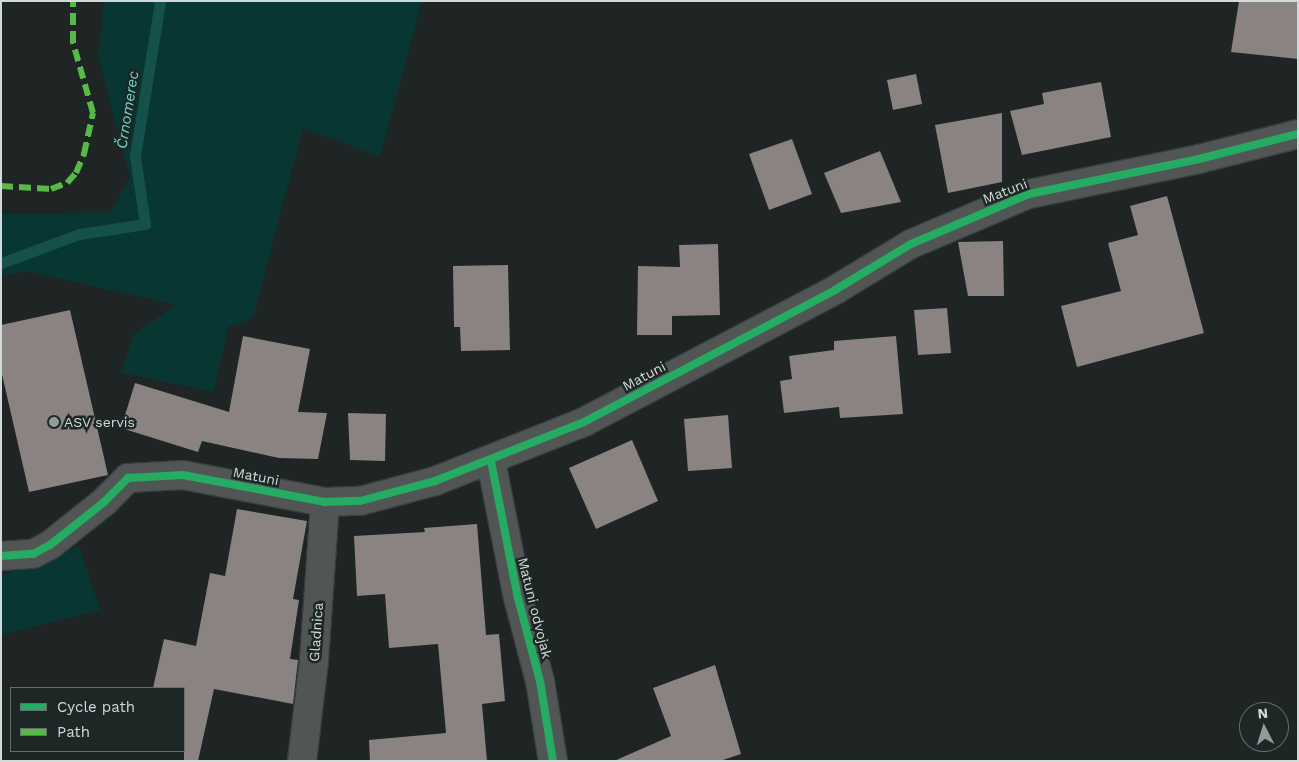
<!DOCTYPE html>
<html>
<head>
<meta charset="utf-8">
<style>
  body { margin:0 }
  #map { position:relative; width:1299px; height:762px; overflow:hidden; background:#1f2424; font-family:"Work Sans",sans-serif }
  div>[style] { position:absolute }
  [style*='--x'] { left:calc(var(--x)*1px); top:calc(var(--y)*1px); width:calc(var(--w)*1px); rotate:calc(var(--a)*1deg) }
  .green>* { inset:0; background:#073633 }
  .stream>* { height:11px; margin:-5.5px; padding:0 5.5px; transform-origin:5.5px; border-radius:5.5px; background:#15504b }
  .building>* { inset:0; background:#8b8382 }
  .roads { filter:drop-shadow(1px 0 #393e3e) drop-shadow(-1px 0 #393e3e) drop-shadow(0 1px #393e3e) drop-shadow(0 -1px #393e3e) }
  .minor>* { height:28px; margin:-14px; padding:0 14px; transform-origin:14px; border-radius:14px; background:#515655 }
  .quiet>* { height:6px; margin-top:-3px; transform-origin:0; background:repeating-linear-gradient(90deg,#58b947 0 12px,transparent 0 18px) }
  .cycleway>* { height:8px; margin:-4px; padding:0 4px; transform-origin:4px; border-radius:4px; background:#26ab63 }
  .dots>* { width:14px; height:14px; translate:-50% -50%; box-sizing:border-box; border:2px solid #1c2726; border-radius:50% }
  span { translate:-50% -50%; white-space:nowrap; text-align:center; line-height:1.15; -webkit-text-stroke:5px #1c2726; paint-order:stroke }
  .street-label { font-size:14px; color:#d2dad9 }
  .poi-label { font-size:14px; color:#d2dad9 }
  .left { translate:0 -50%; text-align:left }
  .water-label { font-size:15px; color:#73d4ca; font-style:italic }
  .frame { position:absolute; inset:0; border:2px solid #d2dad9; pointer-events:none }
  .legend { position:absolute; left:10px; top:687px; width:175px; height:65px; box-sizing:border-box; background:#1c2726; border:1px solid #656f6e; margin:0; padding:6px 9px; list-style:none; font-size:15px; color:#d2dad9 }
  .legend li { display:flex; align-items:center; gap:10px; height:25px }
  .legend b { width:25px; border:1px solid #656f6e }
  .north { position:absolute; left:1239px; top:702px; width:50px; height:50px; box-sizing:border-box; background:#1c2726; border:1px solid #656f6e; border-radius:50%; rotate:355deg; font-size:14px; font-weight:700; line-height:20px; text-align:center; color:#d2dad9 }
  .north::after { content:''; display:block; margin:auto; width:18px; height:22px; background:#939a9a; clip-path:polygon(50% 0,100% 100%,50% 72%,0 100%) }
</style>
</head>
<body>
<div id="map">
  <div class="green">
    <i style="clip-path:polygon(104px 1px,422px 1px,380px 157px,303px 128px,253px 318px,228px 327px,214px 392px,121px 373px,134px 334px,176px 305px,26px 271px,1px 277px,1px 214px,110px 212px,130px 177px,98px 56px)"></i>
    <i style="clip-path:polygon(79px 546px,100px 610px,1px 635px,1px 576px)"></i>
  </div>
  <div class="stream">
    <i style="--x:1;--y:263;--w:83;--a:-20.4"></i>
    <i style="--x:79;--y:234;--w:67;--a:-8.6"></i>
    <i style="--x:145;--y:224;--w:69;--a:-98.4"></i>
    <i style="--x:135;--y:156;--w:157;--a:-80.8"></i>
  </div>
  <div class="building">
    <i style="clip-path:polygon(1239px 1px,1298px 1px,1298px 59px,1231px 52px)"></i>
    <i style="clip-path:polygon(916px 74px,922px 104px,893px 110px,887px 80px)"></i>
    <i style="clip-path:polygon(1101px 82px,1111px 137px,1022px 155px,1010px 111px,1044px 104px,1042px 93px)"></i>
    <i style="clip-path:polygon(1002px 113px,1002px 182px,948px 193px,935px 125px)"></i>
    <i style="clip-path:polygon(792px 139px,812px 194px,769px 210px,749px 154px)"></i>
    <i style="clip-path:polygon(880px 151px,901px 202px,841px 213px,824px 173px)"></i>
    <i style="clip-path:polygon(1167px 196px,1204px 333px,1077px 367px,1061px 306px,1121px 291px,1108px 243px,1138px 235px,1130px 206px)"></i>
    <i style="clip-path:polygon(1003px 241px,1004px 296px,968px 296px,958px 242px)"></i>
    <i style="clip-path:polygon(718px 244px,720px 315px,672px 316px,672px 335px,637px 335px,638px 266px,680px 267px,679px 245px)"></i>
    <i style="clip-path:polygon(508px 265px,510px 350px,461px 351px,460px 327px,454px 327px,453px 266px)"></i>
    <i style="clip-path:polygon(947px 308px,951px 353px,918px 355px,914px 310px)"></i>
    <i style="clip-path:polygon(70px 310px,108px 475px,29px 492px,1px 370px,1px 325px)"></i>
    <i style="clip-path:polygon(243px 336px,310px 349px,298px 412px,327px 413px,318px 459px,279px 458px,202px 441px,198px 452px,121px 428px,135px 383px,229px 412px)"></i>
    <i style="clip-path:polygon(896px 336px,903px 414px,840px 418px,839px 407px,784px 413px,780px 381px,792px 379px,789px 356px,834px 350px,834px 341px)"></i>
    <i style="clip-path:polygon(348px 413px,386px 414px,385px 461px,350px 460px)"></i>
    <i style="clip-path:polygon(728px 415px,732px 468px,688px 471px,684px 419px)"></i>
    <i style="clip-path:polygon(632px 440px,658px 501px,596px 529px,569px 468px)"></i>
    <i style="clip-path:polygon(237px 509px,307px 521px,293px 599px,299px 600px,290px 659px,298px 660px,293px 704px,214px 689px,198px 761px,184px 761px,184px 688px,153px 688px,164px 639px,196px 646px,210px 573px,225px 576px)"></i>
    <i style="clip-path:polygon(477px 524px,486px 635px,499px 634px,505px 701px,482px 704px,487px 761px,370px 761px,369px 740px,446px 733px,438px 644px,389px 648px,385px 594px,357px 596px,354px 536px,425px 532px,424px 528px)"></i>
    <i style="clip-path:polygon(715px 665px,741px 754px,720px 761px,614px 761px,671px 736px,653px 688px)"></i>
  </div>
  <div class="roads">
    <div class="minor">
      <i style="--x:491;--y:461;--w:140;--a:78.9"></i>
      <i style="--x:518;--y:598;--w:86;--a:75.2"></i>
      <i style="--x:540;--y:681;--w:81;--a:80.8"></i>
      <i style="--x:1;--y:556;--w:32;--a:-4"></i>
      <i style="--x:33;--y:554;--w:19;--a:-28"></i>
      <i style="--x:50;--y:545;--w:69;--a:-38.5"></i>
      <i style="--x:104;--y:502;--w:34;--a:-45"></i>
      <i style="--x:128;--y:478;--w:55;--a:-3.1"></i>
      <i style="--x:183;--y:475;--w:145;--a:10.8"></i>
      <i style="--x:325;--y:502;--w:35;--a:-2"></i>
      <i style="--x:360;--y:501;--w:78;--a:-14.9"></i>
      <i style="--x:435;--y:481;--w:160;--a:-21.6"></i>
      <i style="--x:584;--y:422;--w:284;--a:-27.7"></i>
      <i style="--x:835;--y:290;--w:89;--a:-31.2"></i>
      <i style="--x:911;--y:244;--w:128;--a:-23"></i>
      <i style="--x:1029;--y:194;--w:174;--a:-11.6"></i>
      <i style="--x:1199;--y:159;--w:102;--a:-14.2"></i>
      <i style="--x:302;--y:761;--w:102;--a:-83.2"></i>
      <i style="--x:314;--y:660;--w:158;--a:-86"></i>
    </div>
  </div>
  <div class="quiet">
    <i style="--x:1;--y:186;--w:50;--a:3.4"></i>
    <i style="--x:51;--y:189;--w:17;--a:-21"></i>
    <i style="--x:67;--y:183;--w:13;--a:-48"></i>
    <i style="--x:76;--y:173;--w:21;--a:-67"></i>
    <i style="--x:84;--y:154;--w:42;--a:-77.6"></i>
    <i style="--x:93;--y:113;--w:73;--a:-105.9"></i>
    <i style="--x:73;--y:43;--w:42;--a:-90"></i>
  </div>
  <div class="cycleway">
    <i style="--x:491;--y:461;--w:140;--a:78.9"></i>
    <i style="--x:518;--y:598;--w:86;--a:75.2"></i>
    <i style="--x:540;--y:681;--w:81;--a:80.8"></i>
    <i style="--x:1;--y:556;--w:32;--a:-4"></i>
    <i style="--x:33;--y:554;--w:19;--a:-28"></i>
    <i style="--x:50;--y:545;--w:69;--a:-38.5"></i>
    <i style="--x:104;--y:502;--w:34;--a:-45"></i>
    <i style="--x:128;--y:478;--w:55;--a:-3.1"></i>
    <i style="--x:183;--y:475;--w:145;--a:10.8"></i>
    <i style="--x:325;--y:502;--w:35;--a:-2"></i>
    <i style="--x:360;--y:501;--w:78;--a:-14.9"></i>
    <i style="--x:435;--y:481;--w:160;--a:-21.6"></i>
    <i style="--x:584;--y:422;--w:284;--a:-27.7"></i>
    <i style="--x:835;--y:290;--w:89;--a:-31.2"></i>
    <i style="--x:911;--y:244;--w:128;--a:-23"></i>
    <i style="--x:1029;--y:194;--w:174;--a:-11.6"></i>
    <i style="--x:1199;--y:159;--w:102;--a:-14.2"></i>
  </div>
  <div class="dots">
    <i style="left:54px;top:422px;background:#939a9a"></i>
  </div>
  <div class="street-label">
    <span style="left:1005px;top:191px;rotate:-21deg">Matuni</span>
    <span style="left:644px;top:376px;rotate:-28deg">Matuni</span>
    <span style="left:256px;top:476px;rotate:11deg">Matuni</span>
    <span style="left:535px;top:608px;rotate:76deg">Matuni odvojak</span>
    <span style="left:316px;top:632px;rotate:-86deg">Gladnica</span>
  </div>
  <div class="poi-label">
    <span class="left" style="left:64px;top:422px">ASV servis</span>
  </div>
  <div class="water-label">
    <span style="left:128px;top:110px;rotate:-81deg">Črnomerec</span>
  </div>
  <div class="frame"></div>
  <ul class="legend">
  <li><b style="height:6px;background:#26ab63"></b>Cycle path</li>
  <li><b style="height:6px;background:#58b947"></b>Path</li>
  </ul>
  <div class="north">N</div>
</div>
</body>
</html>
